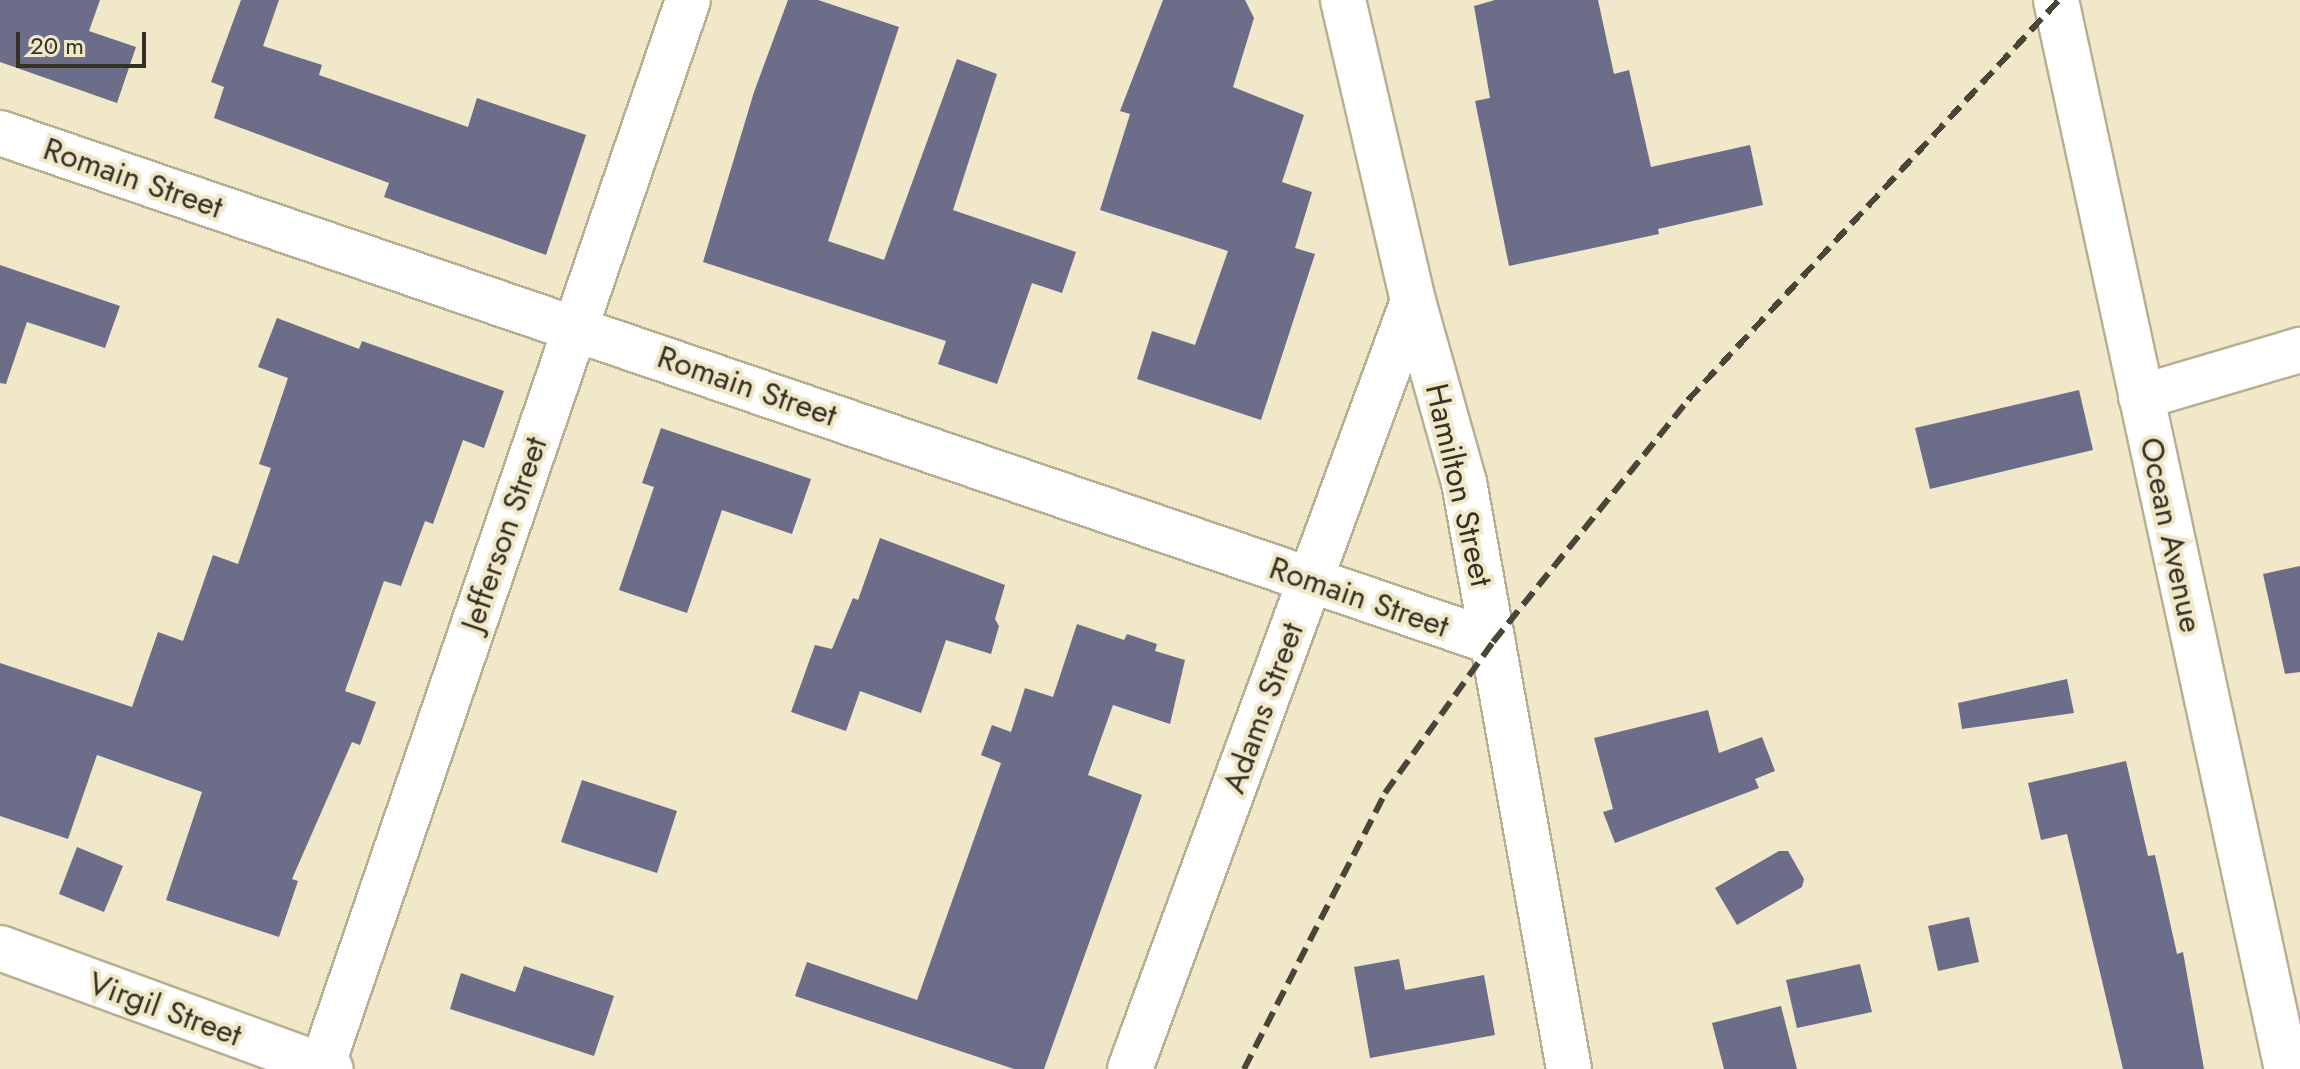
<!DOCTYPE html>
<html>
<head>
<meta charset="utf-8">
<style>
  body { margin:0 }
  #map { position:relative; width:2300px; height:1069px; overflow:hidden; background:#f0e8c8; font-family:Jost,sans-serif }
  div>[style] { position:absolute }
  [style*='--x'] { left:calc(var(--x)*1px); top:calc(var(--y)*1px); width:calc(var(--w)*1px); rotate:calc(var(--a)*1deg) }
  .building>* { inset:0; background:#6c6d88 }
  .roads { filter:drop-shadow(2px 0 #b7af91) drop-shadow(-2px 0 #b7af91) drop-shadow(0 2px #b7af91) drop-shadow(0 -2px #b7af91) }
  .minor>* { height:44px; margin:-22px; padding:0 22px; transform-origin:22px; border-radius:22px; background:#fff }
  .rail>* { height:6px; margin-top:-3px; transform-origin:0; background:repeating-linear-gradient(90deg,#494537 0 16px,transparent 0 24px) }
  span { translate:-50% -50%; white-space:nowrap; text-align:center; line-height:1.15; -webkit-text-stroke:8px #f0e8c8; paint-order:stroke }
  .street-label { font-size:32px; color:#343125 }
  .scale { position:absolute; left:16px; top:32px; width:130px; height:36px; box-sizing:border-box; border:4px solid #343125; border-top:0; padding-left:10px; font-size:24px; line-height:28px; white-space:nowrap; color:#343125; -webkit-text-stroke:6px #f0e8c8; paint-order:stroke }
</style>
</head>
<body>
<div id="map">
  <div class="building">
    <i style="clip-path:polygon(0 0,100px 0,89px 31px,136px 47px,117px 103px,0 62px)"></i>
    <i style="clip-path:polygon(241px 0,279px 0,263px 46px,322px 65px,319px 75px,468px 127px,477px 98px,586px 135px,546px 255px,384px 197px,389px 183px,214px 118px,224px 87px,211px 82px)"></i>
    <i style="clip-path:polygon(788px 0,818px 0,899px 27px,828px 241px,884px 260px,957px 59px,997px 74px,953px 210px,1076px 252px,1062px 293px,1032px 283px,997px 384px,938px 364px,946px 341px,703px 262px,754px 92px)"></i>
    <i style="clip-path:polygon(1163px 0,1245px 0,1254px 18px,1233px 87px,1304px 115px,1282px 182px,1312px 192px,1295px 248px,1315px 254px,1261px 420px,1137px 379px,1152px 331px,1195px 345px,1228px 251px,1100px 210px,1130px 114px,1120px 111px)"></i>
    <i style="clip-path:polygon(1495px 0,1598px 0,1614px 74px,1629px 70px,1651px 167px,1750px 145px,1763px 205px,1658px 229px,1659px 234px,1509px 266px,1475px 101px,1490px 98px,1474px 6px)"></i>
    <i style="clip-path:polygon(0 265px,120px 306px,105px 348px,27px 322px,6px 384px,0 383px)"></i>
    <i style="clip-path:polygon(277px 318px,359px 349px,362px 341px,504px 391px,484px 448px,463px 440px,433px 524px,425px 521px,401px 586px,384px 581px,345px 691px,376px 702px,360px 745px,352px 742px,292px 879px,298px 881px,279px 937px,166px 900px,202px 792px,97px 755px,68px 839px,0 816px,0 663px,132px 707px,158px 632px,183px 641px,213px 555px,238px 564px,271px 468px,259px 464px,288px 378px,258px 367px)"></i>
    <i style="clip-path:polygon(2079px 390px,2093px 450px,1930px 489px,1915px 428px)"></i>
    <i style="clip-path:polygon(661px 428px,811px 479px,792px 534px,722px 510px,687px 613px,619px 590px,654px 487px,642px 483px)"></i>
    <i style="clip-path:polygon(880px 538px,1005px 585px,995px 619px,999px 626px,991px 654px,946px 640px,921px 713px,860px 691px,846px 731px,791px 712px,815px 645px,832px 649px,853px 598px,858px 600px)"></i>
    <i style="clip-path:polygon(2300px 566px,2300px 672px,2285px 674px,2263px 574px)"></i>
    <i style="clip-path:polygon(1077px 624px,1124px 640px,1127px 634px,1157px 644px,1155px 651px,1185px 660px,1170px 724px,1113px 705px,1088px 775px,1142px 795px,1044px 1069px,1014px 1069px,795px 996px,807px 962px,917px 1000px,1001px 763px,981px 755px,992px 725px,1011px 732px,1025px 688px,1053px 697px)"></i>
    <i style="clip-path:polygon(2067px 679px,2074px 713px,1962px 729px,1958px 703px)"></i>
    <i style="clip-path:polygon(1708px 710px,1719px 753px,1762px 737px,1775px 771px,1755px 779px,1759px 788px,1615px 843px,1603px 812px,1613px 809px,1594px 738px)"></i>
    <i style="clip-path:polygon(2126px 761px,2148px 856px,2155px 855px,2177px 954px,2183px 952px,2204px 1069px,2123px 1069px,2067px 834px,2041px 840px,2028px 783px)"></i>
    <i style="clip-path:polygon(582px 780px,677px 811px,657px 873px,561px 842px)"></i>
    <i style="clip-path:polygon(77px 847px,123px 866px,104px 912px,59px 894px)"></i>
    <i style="clip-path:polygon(1779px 851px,1788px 851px,1804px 879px,1802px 887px,1737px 925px,1715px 888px)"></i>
    <i style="clip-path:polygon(1969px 917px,1979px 962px,1938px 971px,1928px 926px)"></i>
    <i style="clip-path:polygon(1399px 959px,1405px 990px,1484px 975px,1495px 1035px,1370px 1058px,1354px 967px)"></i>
    <i style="clip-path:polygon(1860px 964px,1872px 1012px,1797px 1028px,1786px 980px)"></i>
    <i style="clip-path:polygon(524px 966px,614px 996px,594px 1056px,450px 1009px,461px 973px,515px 992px)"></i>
    <i style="clip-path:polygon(1781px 1006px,1797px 1069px,1724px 1069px,1712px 1023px)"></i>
  </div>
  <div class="roads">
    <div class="minor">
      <i style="--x:1343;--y:0;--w:309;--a:76.9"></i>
      <i style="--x:1413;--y:301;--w:188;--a:74.3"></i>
      <i style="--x:1464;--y:482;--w:596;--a:79.86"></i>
      <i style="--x:2056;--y:0;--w:1094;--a:77.81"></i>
      <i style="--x:0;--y:133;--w:1577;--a:18.83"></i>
      <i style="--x:2141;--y:397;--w:166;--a:-16.5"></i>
      <i style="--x:0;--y:948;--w:352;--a:20.1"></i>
      <i style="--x:321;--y:1069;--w:1130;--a:-71.05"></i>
      <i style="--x:1130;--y:1069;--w:818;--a:-69.77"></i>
    </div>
  </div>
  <div class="rail">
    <i style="--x:1244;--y:1069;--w:310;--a:-62.9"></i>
    <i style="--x:1385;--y:793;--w:186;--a:-54.4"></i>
    <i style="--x:1493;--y:642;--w:311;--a:-51.1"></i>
    <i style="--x:1688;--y:400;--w:546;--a:-47.15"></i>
  </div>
  <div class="street-label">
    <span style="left:133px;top:178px;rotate:19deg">Romain Street</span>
    <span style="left:747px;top:386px;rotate:19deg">Romain Street</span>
    <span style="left:1459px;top:485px;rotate:77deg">Hamilton Street</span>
    <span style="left:504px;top:534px;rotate:-71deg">Jefferson Street</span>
    <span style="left:2171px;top:535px;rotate:78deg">Ocean Avenue</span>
    <span style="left:1359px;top:597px;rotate:19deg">Romain Street</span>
    <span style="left:1263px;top:708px;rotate:-70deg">Adams Street</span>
    <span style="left:165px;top:1009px;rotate:20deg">Virgil Street</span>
  </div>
  <div class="scale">20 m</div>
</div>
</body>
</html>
